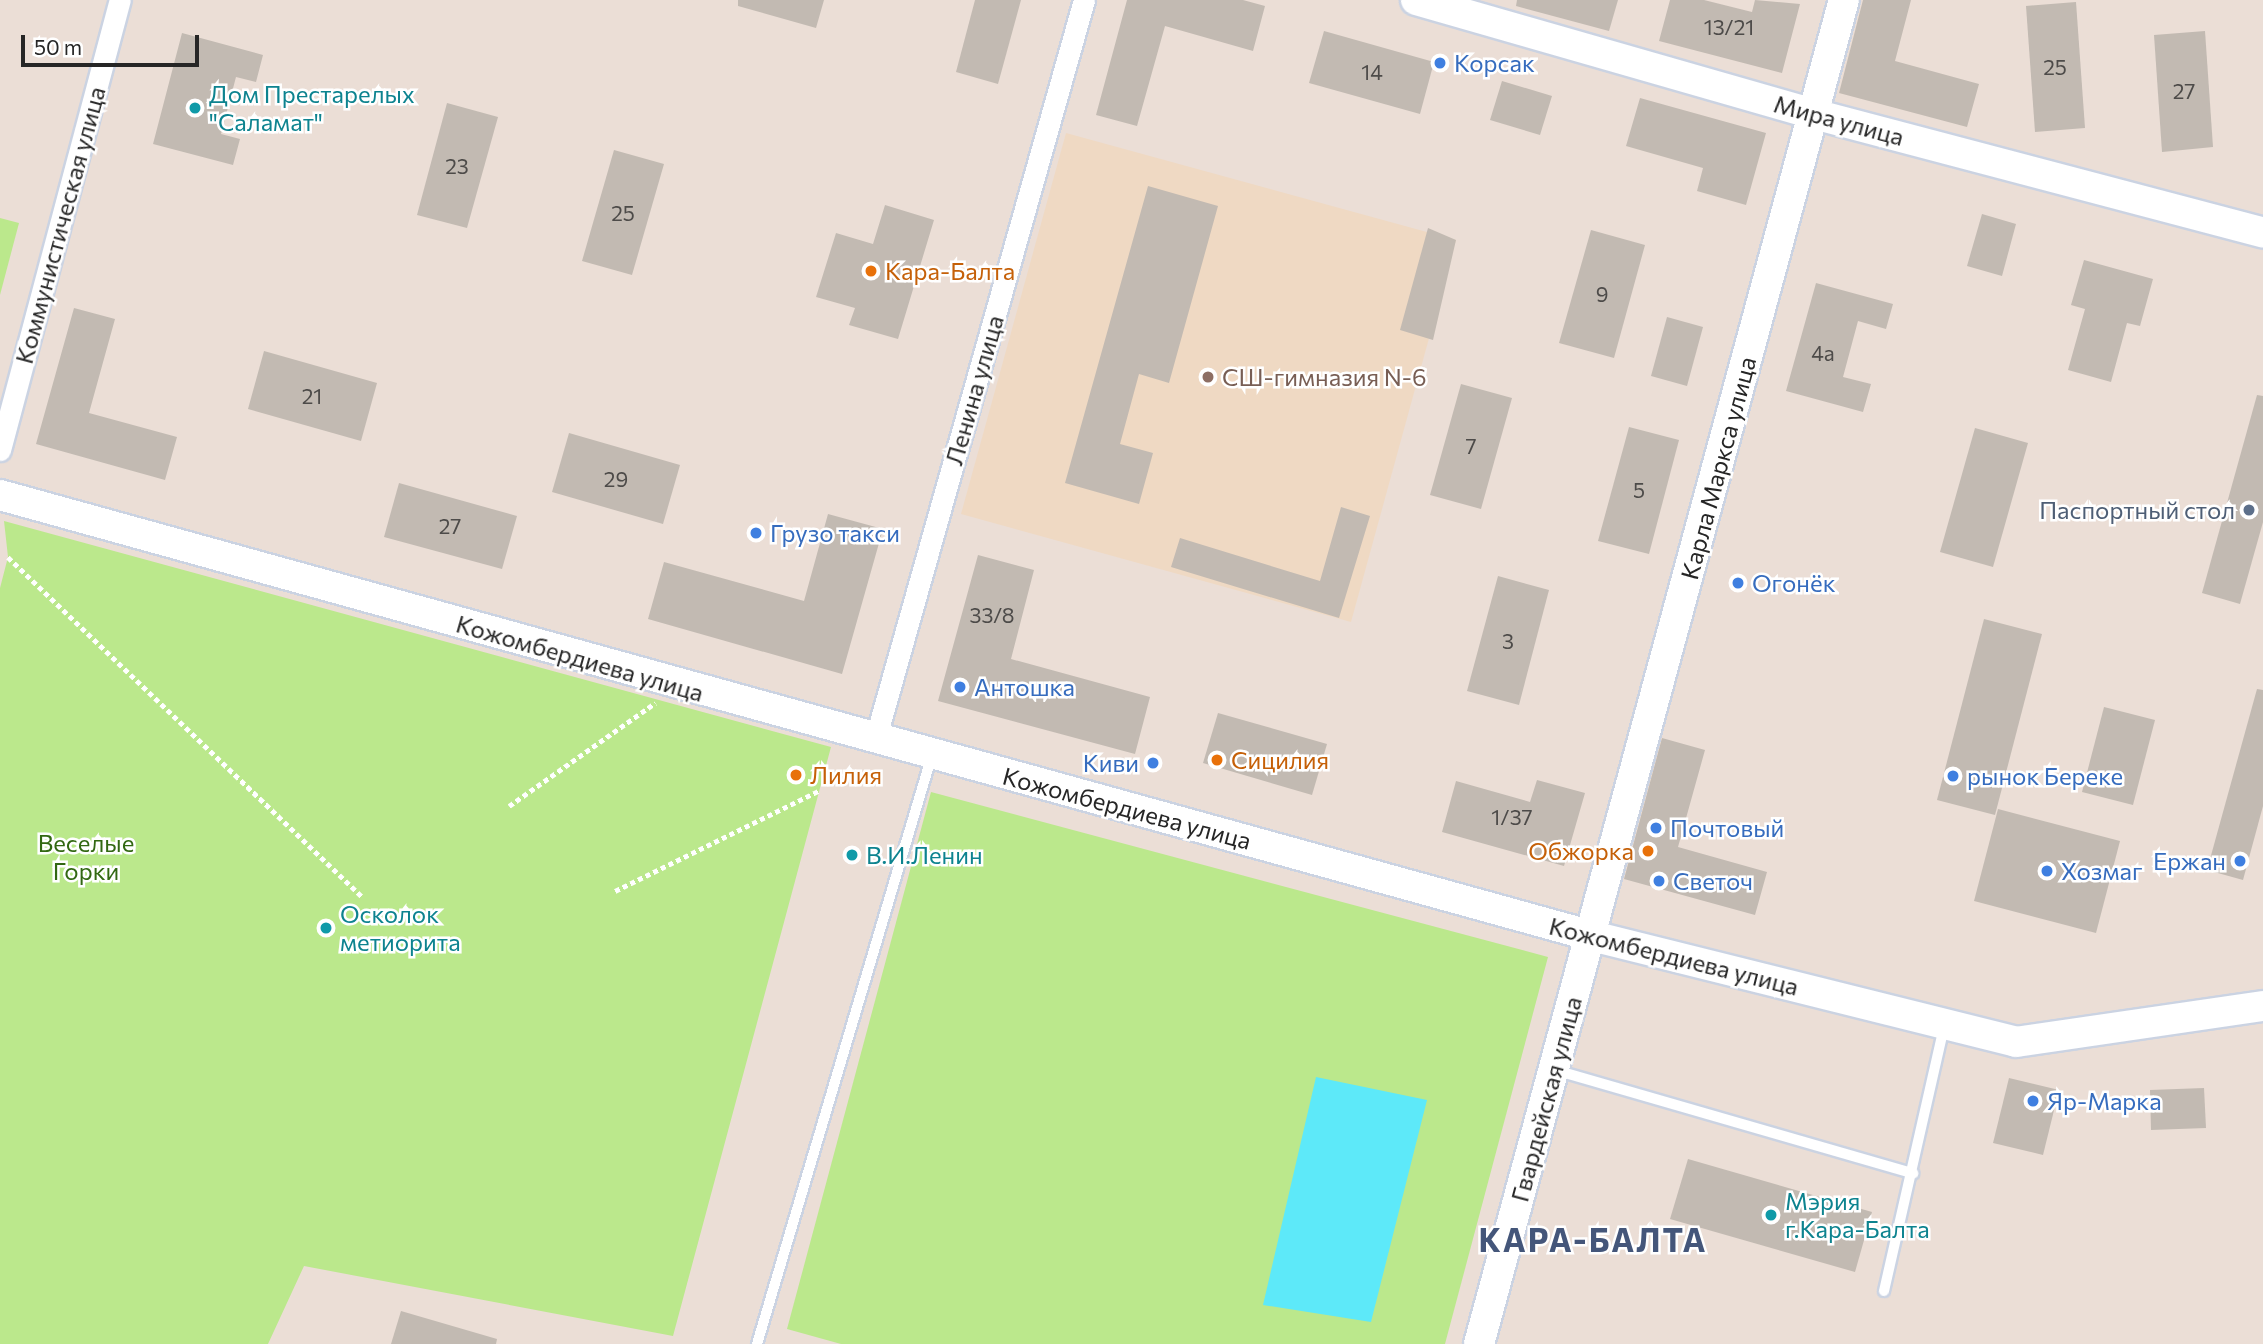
<!DOCTYPE html>
<html>
<head>
<meta charset="utf-8">
<style>
  body { margin:0 }
  #map { position:relative; width:2263px; height:1344px; overflow:hidden; background:#ebded6; font-family:Commissioner,sans-serif }
  div>[style] { position:absolute }
  [style*='--x'] { left:calc(var(--x)*1px); top:calc(var(--y)*1px); width:calc(var(--w)*1px); rotate:calc(var(--a)*1deg) }
  .education>* { inset:0; background:#efd9c3 }
  .green>* { inset:0; background:#bbe88c }
  .water>* { inset:0; background:#5de9f9 }
  .building>* { inset:0; background:#c2bab2 }
  .path>* { height:4.5px; margin-top:-2.25px; transform-origin:0; background:repeating-linear-gradient(90deg,#fff 0 5px,transparent 0 8.5px) }
  .roads { filter:drop-shadow(2px 0 #cbd3e2) drop-shadow(-2px 0 #cbd3e2) drop-shadow(0 2px #cbd3e2) drop-shadow(0 -2px #cbd3e2) }
  .lane>* { height:10px; margin:-5px; padding:0 5px; transform-origin:5px; border-radius:5px; background:#fff }
  .street>* { height:21px; margin:-10.5px; padding:0 10.5px; transform-origin:10.5px; border-radius:10.5px; background:#fff }
  .secondary>* { height:30px; margin:-15px; padding:0 15px; transform-origin:15px; border-radius:15px; background:#fff }
  .dots>* { width:19px; height:19px; translate:-50% -50%; box-sizing:border-box; border:4px solid #fff; border-radius:50% }
  span { translate:-50% -50%; white-space:nowrap; text-align:center; line-height:1.15; -webkit-text-stroke:5px #fff; paint-order:stroke }
  .number-label { font-size:21px; color:#4d4b49 }
  .number-label span { -webkit-text-stroke-width:0 }
  .shop-label { font-size:24px; color:#366cbe }
  .left { translate:0 -50%; text-align:left }
  .right { translate:-100% -50%; text-align:right }
  .culture-label { font-size:24px; color:#0d838f }
  .street-label { font-size:24px; color:#262626 }
  .food-label { font-size:24px; color:#c56008 }
  .education-label { font-size:24px; color:#785e54 }
  .service-label { font-size:24px; color:#4e5e75 }
  .park-label { font-size:24px; color:#326812 }
  .district-label { font-size:32px; color:#44567a; font-weight:700; letter-spacing:2px }
  .scale { position:absolute; left:21px; top:35px; width:178px; height:32px; box-sizing:border-box; border:4px solid #262626; border-top:0; padding-left:9px; font-size:21px; line-height:24px; white-space:nowrap; color:#262626; -webkit-text-stroke:5px #fff; paint-order:stroke }
</style>
</head>
<body>
<div id="map">
  <div class="education">
    <i style="clip-path:polygon(1066px 133px,1456px 240px,1351px 622px,961px 514px)"></i>
  </div>
  <div class="green">
    <i style="clip-path:polygon(0 218px,19px 223px,0 295px)"></i>
    <i style="clip-path:polygon(4px 521px,831px 747px,673px 1336px,304px 1266px,268px 1344px,0 1344px,0 588px,8px 557px)"></i>
    <i style="clip-path:polygon(931px 792px,1548px 957px,1445px 1344px,841px 1344px,787px 1329px)"></i>
  </div>
  <div class="water">
    <i style="clip-path:polygon(1316px 1077px,1427px 1100px,1371px 1322px,1263px 1305px)"></i>
  </div>
  <div class="building">
    <i style="clip-path:polygon(738px 0,824px 0,816px 28px,738px 6px)"></i>
    <i style="clip-path:polygon(975px 0,1021px 0,998px 84px,956px 72px)"></i>
    <i style="clip-path:polygon(1127px 0,1243px 0,1265px 6px,1253px 51px,1165px 26px,1137px 126px,1096px 115px)"></i>
    <i style="clip-path:polygon(1517px 0,1618px 0,1609px 31px,1516px 6px)"></i>
    <i style="clip-path:polygon(1670px 0,1704px 0,1752px 12px,1755px 0,1800px 4px,1782px 73px,1659px 41px)"></i>
    <i style="clip-path:polygon(1863px 0,1911px 0,1895px 61px,1979px 84px,1967px 127px,1839px 93px)"></i>
    <i style="clip-path:polygon(2076px 2px,2085px 128px,2035px 132px,2026px 6px)"></i>
    <i style="clip-path:polygon(1324px 31px,1434px 62px,1420px 114px,1309px 83px)"></i>
    <i style="clip-path:polygon(2205px 31px,2213px 147px,2162px 152px,2154px 35px)"></i>
    <i style="clip-path:polygon(182px 33px,263px 55px,256px 82px,236px 77px,221px 134px,240px 139px,233px 165px,153px 144px)"></i>
    <i style="clip-path:polygon(1502px 81px,1552px 96px,1540px 135px,1490px 120px)"></i>
    <i style="clip-path:polygon(1640px 98px,1766px 133px,1746px 205px,1697px 191px,1703px 168px,1626px 146px)"></i>
    <i style="clip-path:polygon(447px 103px,498px 117px,467px 228px,417px 215px)"></i>
    <i style="clip-path:polygon(614px 150px,664px 164px,632px 275px,582px 261px)"></i>
    <i style="clip-path:polygon(1148px 186px,1218px 206px,1169px 383px,1139px 374px,1120px 444px,1153px 453px,1139px 504px,1065px 483px)"></i>
    <i style="clip-path:polygon(885px 205px,934px 220px,898px 339px,849px 325px,855px 308px,816px 297px,836px 233px,873px 244px)"></i>
    <i style="clip-path:polygon(1982px 214px,2016px 224px,2002px 276px,1967px 266px)"></i>
    <i style="clip-path:polygon(1428px 228px,1456px 240px,1433px 340px,1400px 330px)"></i>
    <i style="clip-path:polygon(1591px 230px,1645px 245px,1614px 358px,1559px 343px)"></i>
    <i style="clip-path:polygon(2084px 260px,2153px 279px,2140px 326px,2127px 323px,2111px 382px,2068px 370px,2085px 309px,2071px 305px)"></i>
    <i style="clip-path:polygon(1816px 283px,1893px 304px,1886px 329px,1858px 321px,1843px 377px,1871px 384px,1863px 412px,1786px 391px)"></i>
    <i style="clip-path:polygon(74px 308px,115px 319px,89px 413px,177px 437px,165px 480px,36px 444px)"></i>
    <i style="clip-path:polygon(1667px 317px,1703px 327px,1687px 386px,1651px 376px)"></i>
    <i style="clip-path:polygon(264px 351px,377px 383px,361px 441px,248px 409px)"></i>
    <i style="clip-path:polygon(1461px 384px,1512px 398px,1481px 509px,1430px 495px)"></i>
    <i style="clip-path:polygon(2257px 395px,2263px 396px,2263px 522px,2240px 604px,2202px 593px)"></i>
    <i style="clip-path:polygon(1629px 427px,1679px 440px,1649px 554px,1598px 541px)"></i>
    <i style="clip-path:polygon(1975px 428px,2028px 443px,1993px 567px,1940px 552px)"></i>
    <i style="clip-path:polygon(569px 433px,680px 465px,663px 524px,552px 492px)"></i>
    <i style="clip-path:polygon(399px 483px,517px 516px,502px 569px,384px 537px)"></i>
    <i style="clip-path:polygon(1341px 507px,1370px 516px,1339px 618px,1171px 567px,1180px 538px,1320px 581px)"></i>
    <i style="clip-path:polygon(828px 514px,883px 529px,842px 674px,648px 619px,664px 562px,804px 601px)"></i>
    <i style="clip-path:polygon(978px 555px,1034px 570px,1011px 659px,1150px 697px,1135px 754px,938px 701px)"></i>
    <i style="clip-path:polygon(1498px 576px,1549px 590px,1519px 705px,1467px 691px)"></i>
    <i style="clip-path:polygon(1984px 619px,2042px 634px,1995px 815px,1937px 800px)"></i>
    <i style="clip-path:polygon(2257px 689px,2263px 690px,2263px 806px,2243px 880px,2207px 870px)"></i>
    <i style="clip-path:polygon(2104px 707px,2155px 720px,2133px 805px,2082px 792px)"></i>
    <i style="clip-path:polygon(1218px 713px,1327px 744px,1312px 795px,1203px 763px)"></i>
    <i style="clip-path:polygon(1662px 738px,1705px 750px,1678px 847px,1767px 872px,1755px 915px,1624px 879px)"></i>
    <i style="clip-path:polygon(1537px 780px,1585px 793px,1564px 866px,1442px 832px,1456px 781px,1530px 802px)"></i>
    <i style="clip-path:polygon(1998px 809px,2120px 841px,2096px 933px,1974px 901px)"></i>
    <i style="clip-path:polygon(2009px 1078px,2059px 1090px,2043px 1155px,1993px 1143px)"></i>
    <i style="clip-path:polygon(2204px 1088px,2206px 1128px,2151px 1130px,2150px 1090px)"></i>
    <i style="clip-path:polygon(1688px 1159px,1872px 1212px,1855px 1272px,1670px 1219px)"></i>
    <i style="clip-path:polygon(401px 1311px,497px 1339px,496px 1344px,391px 1344px)"></i>
  </div>
  <div class="path">
    <i style="--x:8;--y:557;--w:492;--a:43.8"></i>
    <i style="--x:509;--y:806;--w:179;--a:-35.2"></i>
    <i style="--x:615;--y:891;--w:229;--a:-26.2"></i>
  </div>
  <div class="roads">
    <div class="lane">
      <i style="--x:1555;--y:1070;--w:373;--a:16.1"></i>
      <i style="--x:1884;--y:1291;--w:271;--a:-77.2"></i>
      <i style="--x:757;--y:1344;--w:614;--a:-73.45"></i>
    </div>
    <div class="street">
      <i style="--x:0;--y:450;--w:466;--a:-75.1"></i>
      <i style="--x:875;--y:740;--w:769;--a:-74.23"></i>
    </div>
    <div class="secondary">
      <i style="--x:1416;--y:0;--w:414;--a:16"></i>
      <i style="--x:1814;--y:114;--w:465;--a:14.8"></i>
      <i style="--x:0;--y:495;--w:1652;--a:15.48"></i>
      <i style="--x:1592;--y:936;--w:437;--a:14"></i>
      <i style="--x:2016;--y:1042;--w:250;--a:-8.3"></i>
      <i style="--x:1479;--y:1344;--w:1393;--a:-74.81"></i>
    </div>
  </div>
  <div class="dots">
    <i style="left:1440px;top:63px;background:#3f7fe0"></i>
    <i style="left:195px;top:108px;background:#0f9aa8"></i>
    <i style="left:871px;top:271px;background:#e8710a"></i>
    <i style="left:1208px;top:377px;background:#8d6e63"></i>
    <i style="left:2249px;top:510px;background:#5c6f8a"></i>
    <i style="left:756px;top:533px;background:#3f7fe0"></i>
    <i style="left:1738px;top:583px;background:#3f7fe0"></i>
    <i style="left:960px;top:687px;background:#3f7fe0"></i>
    <i style="left:1217px;top:760px;background:#e8710a"></i>
    <i style="left:1153px;top:763px;background:#3f7fe0"></i>
    <i style="left:796px;top:775px;background:#e8710a"></i>
    <i style="left:1953px;top:776px;background:#3f7fe0"></i>
    <i style="left:1656px;top:828px;background:#3f7fe0"></i>
    <i style="left:1648px;top:851px;background:#e8710a"></i>
    <i style="left:852px;top:855px;background:#0f9aa8"></i>
    <i style="left:2240px;top:861px;background:#3f7fe0"></i>
    <i style="left:2047px;top:871px;background:#3f7fe0"></i>
    <i style="left:1659px;top:881px;background:#3f7fe0"></i>
    <i style="left:326px;top:928px;background:#0f9aa8"></i>
    <i style="left:2033px;top:1101px;background:#3f7fe0"></i>
    <i style="left:1771px;top:1215px;background:#0f9aa8"></i>
  </div>
  <div class="number-label">
    <span style="left:1729px;top:27px">13/21</span>
    <span style="left:2055px;top:67px">25</span>
    <span style="left:1372px;top:72px">14</span>
    <span style="left:2184px;top:91px">27</span>
    <span style="left:457px;top:166px">23</span>
    <span style="left:623px;top:213px">25</span>
    <span style="left:1602px;top:294px">9</span>
    <span style="left:1823px;top:353px">4а</span>
    <span style="left:312px;top:396px">21</span>
    <span style="left:1471px;top:446px">7</span>
    <span style="left:616px;top:479px">29</span>
    <span style="left:1639px;top:490px">5</span>
    <span style="left:450px;top:526px">27</span>
    <span style="left:992px;top:615px">33/8</span>
    <span style="left:1508px;top:641px">3</span>
    <span style="left:1512px;top:817px">1/37</span>
  </div>
  <div class="shop-label">
    <span class="left" style="left:1454px;top:63px">Корсак</span>
    <span class="left" style="left:770px;top:533px">Грузо такси</span>
    <span class="left" style="left:1752px;top:583px">Огонёк</span>
    <span class="left" style="left:974px;top:687px">Антошка</span>
    <span class="right" style="left:1139px;top:763px">Киви</span>
    <span class="left" style="left:1967px;top:776px">рынок Береке</span>
    <span class="left" style="left:1670px;top:828px">Почтовый</span>
    <span class="right" style="left:2226px;top:861px">Ержан</span>
    <span class="left" style="left:2061px;top:871px">Хозмаг</span>
    <span class="left" style="left:1673px;top:881px">Светоч</span>
    <span class="left" style="left:2047px;top:1101px">Яр-Марка</span>
  </div>
  <div class="culture-label">
    <span class="left" style="left:209px;top:108px">Дом Престарелых<br>"Саламат"</span>
    <span class="left" style="left:866px;top:855px">В.И.Ленин</span>
    <span class="left" style="left:340px;top:928px">Осколок<br>метиорита</span>
    <span class="left" style="left:1785px;top:1215px">Мэрия<br>г.Кара-Балта</span>
  </div>
  <div class="street-label">
    <span style="left:1839px;top:120px;rotate:15deg">Мира улица</span>
    <span style="left:60px;top:225px;rotate:-75deg">Коммунистическая улица</span>
    <span style="left:974px;top:390px;rotate:-74deg">Ленина улица</span>
    <span style="left:1718px;top:468px;rotate:-75deg">Карла Маркса улица</span>
    <span style="left:580px;top:658px;rotate:16deg">Кожомбердиева улица</span>
    <span style="left:1127px;top:808px;rotate:15deg">Кожомбердиева улица</span>
    <span style="left:1674px;top:956px;rotate:14deg">Кожомбердиева улица</span>
    <span style="left:1546px;top:1099px;rotate:-75deg">Гвардейская улица</span>
  </div>
  <div class="food-label">
    <span class="left" style="left:885px;top:271px">Кара-Балта</span>
    <span class="left" style="left:1231px;top:760px">Сицилия</span>
    <span class="left" style="left:810px;top:775px">Лилия</span>
    <span class="right" style="left:1634px;top:851px">Обжорка</span>
  </div>
  <div class="education-label">
    <span class="left" style="left:1222px;top:377px">СШ-гимназия N-6</span>
  </div>
  <div class="service-label">
    <span class="right" style="left:2235px;top:510px">Паспортный стол</span>
  </div>
  <div class="park-label">
    <span style="left:86px;top:857px">Веселые<br>Горки</span>
  </div>
  <div class="district-label">
    <span style="left:1593px;top:1239px">КАРА-БАЛТА</span>
  </div>
  <div class="scale">50 m</div>
</div>
</body>
</html>
